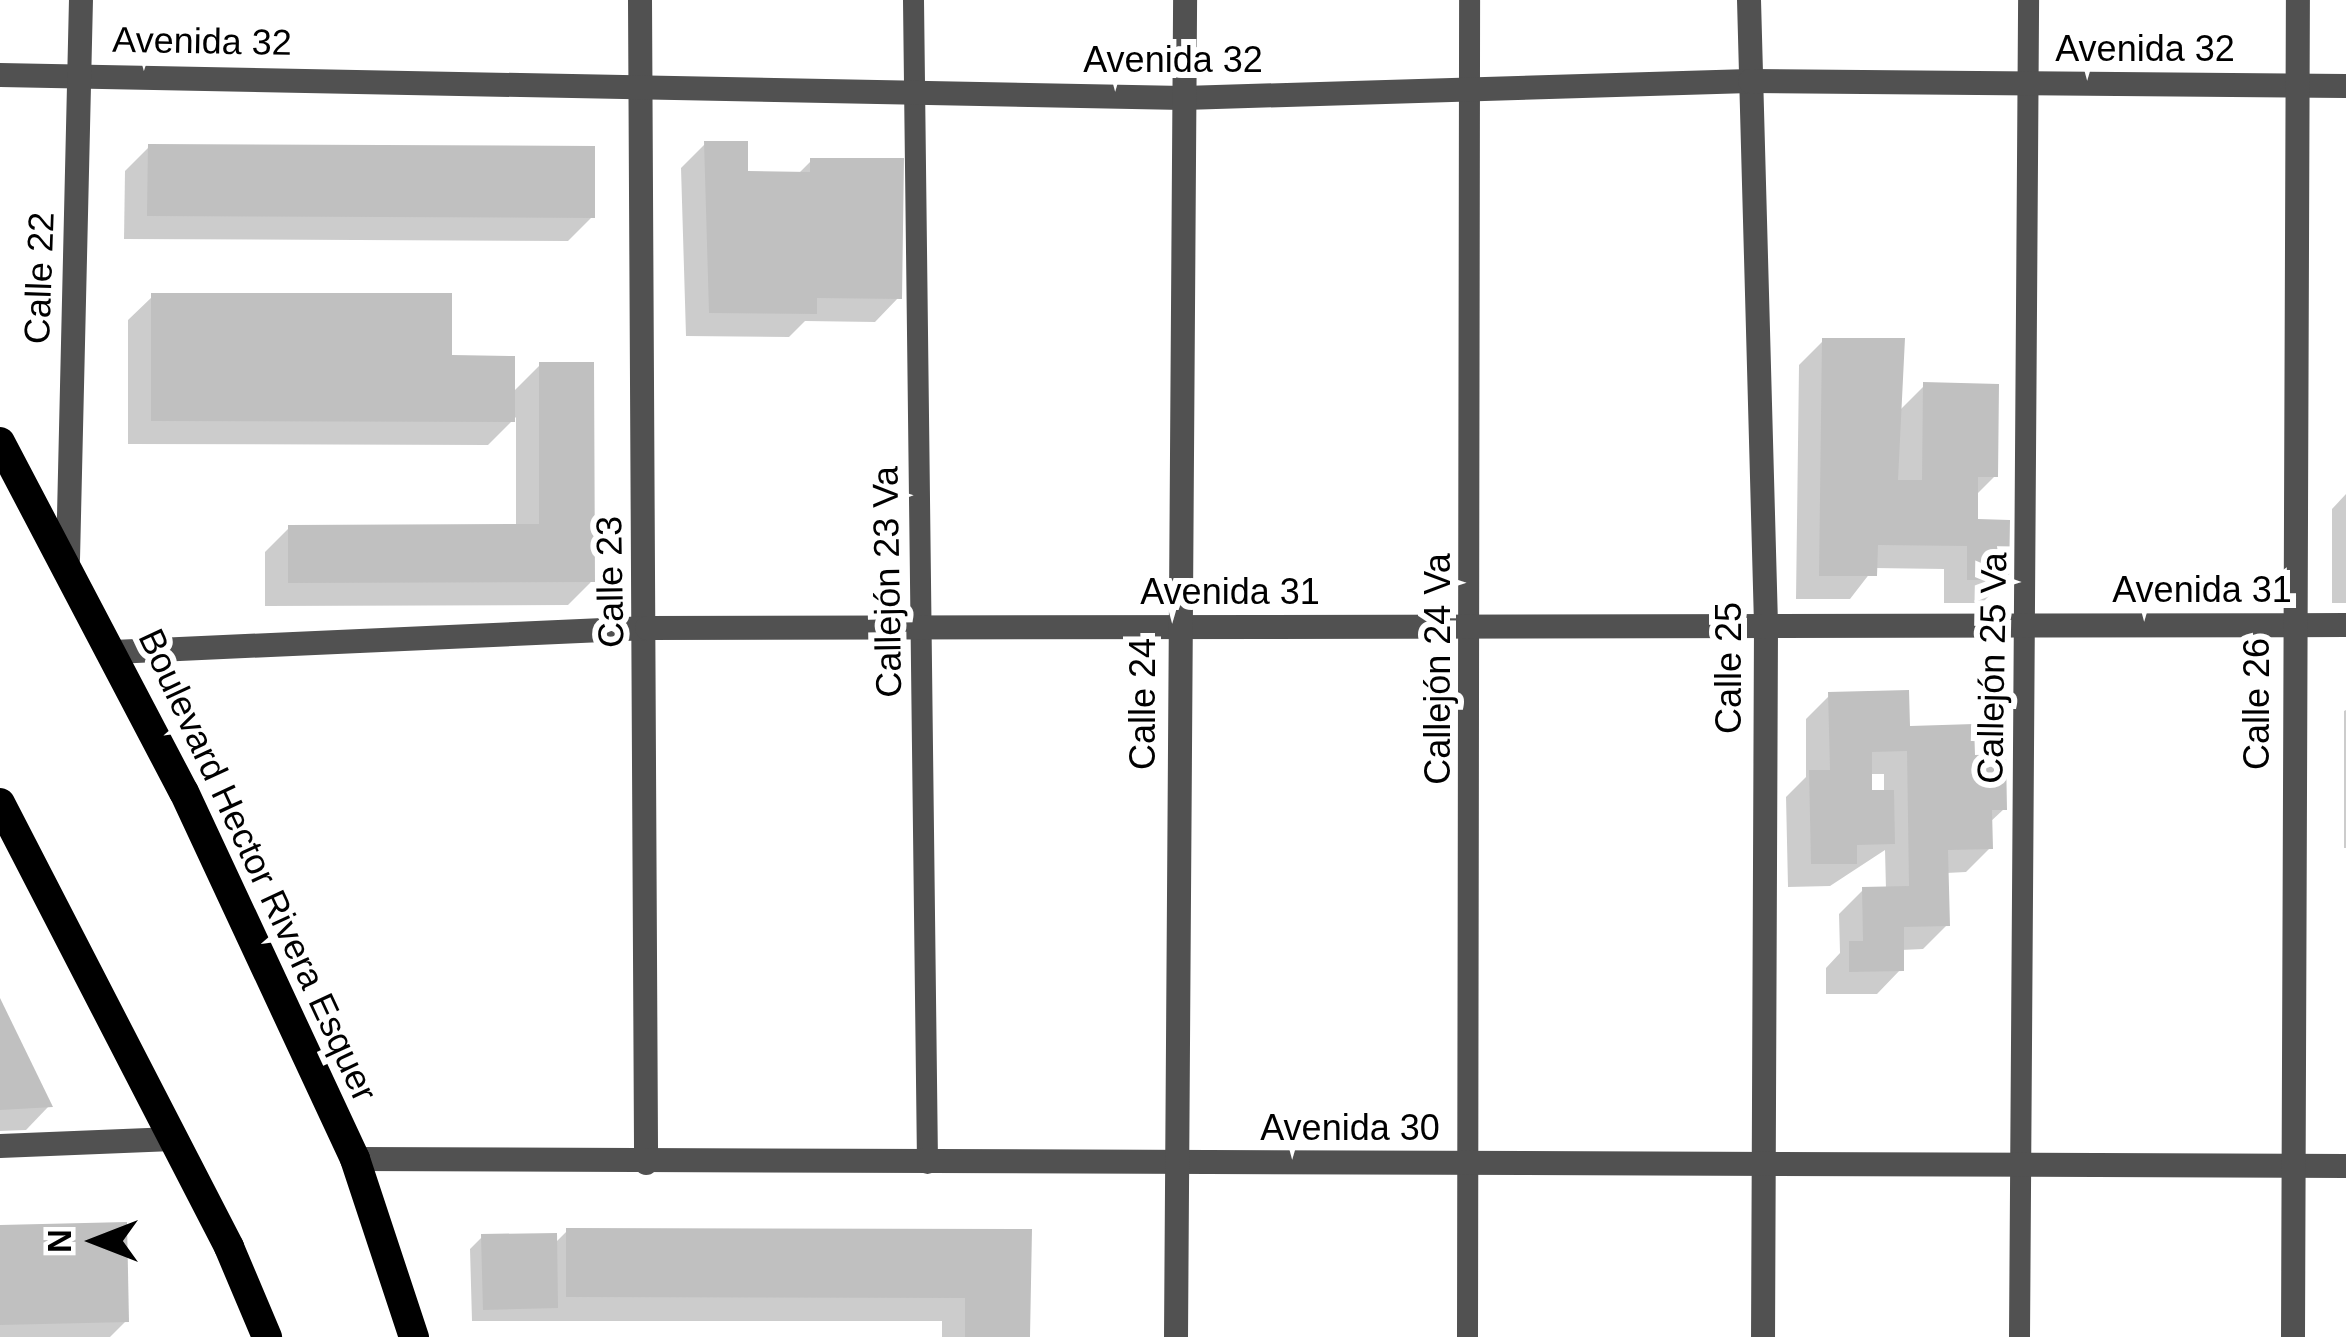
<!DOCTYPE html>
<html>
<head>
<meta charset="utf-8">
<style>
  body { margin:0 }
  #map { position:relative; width:2346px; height:1337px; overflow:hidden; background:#fff; font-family:Helvetica,sans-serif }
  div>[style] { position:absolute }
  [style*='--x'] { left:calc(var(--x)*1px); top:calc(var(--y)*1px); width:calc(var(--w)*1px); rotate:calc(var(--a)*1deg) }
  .shadow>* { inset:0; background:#0003 }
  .building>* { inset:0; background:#c0c0c0 }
  .lane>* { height:21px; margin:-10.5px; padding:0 10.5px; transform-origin:10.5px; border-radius:10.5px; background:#515151 }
  .street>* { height:24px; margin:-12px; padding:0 12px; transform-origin:12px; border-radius:12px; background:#515151 }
  .primary>* { height:30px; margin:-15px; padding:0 15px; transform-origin:15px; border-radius:15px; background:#000 }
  span { translate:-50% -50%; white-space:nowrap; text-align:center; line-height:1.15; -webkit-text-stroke:12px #fff; paint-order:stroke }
  .street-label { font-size:36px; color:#000 }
  .north { position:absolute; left:36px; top:1181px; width:120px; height:120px; -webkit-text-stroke:9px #fff; paint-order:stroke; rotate:270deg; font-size:33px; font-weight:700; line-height:48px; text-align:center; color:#000 }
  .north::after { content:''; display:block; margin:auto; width:42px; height:54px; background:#000; clip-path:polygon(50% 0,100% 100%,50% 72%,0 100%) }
</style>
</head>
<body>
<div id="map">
  <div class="shadow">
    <i style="clip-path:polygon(705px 144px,745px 174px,798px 174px,811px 161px,899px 297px,875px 322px,805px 321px,789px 337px,686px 336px,681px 168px)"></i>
    <i style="clip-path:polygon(149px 147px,592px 217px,568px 241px,124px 239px,125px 171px)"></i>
    <i style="clip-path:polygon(153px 296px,449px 358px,512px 393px,540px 365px,592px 581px,568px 605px,265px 606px,265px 552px,289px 528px,516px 527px,516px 417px,488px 445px,128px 444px,128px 320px)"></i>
    <i style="clip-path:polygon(1823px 341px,1899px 411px,1924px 386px,1995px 476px,1975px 496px,1975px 522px,2006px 579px,1982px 603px,1944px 603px,1944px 569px,1874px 568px,1850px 599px,1796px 599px,1799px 365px)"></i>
    <i style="clip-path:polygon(2346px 494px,2346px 603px,2332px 603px,2332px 509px)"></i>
    <i style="clip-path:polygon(evenodd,1830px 695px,1972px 758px,2004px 809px,1989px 823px,1990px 848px,1966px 872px,1946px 873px,1947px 925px,1923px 949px,1901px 950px,1901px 969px,1877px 994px,1826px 994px,1826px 968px,1840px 953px,1839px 914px,1863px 890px,1886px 890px,1885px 850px,1830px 886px,1788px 887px,1786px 797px,1806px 777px,1806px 719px,1830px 695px,1869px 774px,1884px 774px,1884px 793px,1870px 793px,1869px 774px)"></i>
    <i style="clip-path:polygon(2346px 710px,2346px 848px,2344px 848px,2344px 711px)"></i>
    <i style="clip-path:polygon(0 1005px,49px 1106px,26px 1130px,0 1131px)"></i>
    <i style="clip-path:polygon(0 1228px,126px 1321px,110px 1337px,0 1337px)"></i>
    <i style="clip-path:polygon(567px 1231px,1029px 1232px,1027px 1337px,942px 1337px,942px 1321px,472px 1321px,470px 1249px,482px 1237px,554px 1244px)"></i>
  </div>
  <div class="building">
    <i style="clip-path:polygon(704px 141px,748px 141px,748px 171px,810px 172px,810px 158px,904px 158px,902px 299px,817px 298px,817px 314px,709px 313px)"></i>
    <i style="clip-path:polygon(148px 144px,595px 146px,595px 218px,147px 216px)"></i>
    <i style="clip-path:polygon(151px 293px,452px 293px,452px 355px,515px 356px,515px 422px,151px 421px)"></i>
    <i style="clip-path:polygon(1822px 338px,1905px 338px,1898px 480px,1922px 480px,1923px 382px,1999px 384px,1998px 477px,1978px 477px,1978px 519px,2010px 520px,2009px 580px,1967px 580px,1967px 546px,1878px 545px,1877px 576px,1819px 576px)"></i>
    <i style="clip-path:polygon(539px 362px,594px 362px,595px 582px,288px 583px,288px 525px,539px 524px)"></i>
    <i style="clip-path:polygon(1909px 690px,1910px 726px,1974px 724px,1975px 755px,2006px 754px,2007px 810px,1992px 810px,1993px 849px,1948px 850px,1950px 926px,1904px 927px,1904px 971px,1849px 972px,1849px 941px,1863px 941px,1862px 887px,1909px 886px,1907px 751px,1872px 752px,1872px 790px,1894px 790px,1895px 844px,1857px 845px,1857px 864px,1811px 864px,1809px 770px,1830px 770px,1828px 692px)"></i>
    <i style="clip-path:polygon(0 998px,53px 1107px,0 1110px)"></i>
    <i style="clip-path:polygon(127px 1222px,129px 1322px,0 1325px,0 1225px)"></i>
    <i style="clip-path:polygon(566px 1228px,1032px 1229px,1030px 1337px,965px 1337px,965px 1298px,566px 1297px)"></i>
    <i style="clip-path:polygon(557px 1233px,558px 1308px,483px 1310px,481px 1234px)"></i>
  </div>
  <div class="lane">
    <i style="--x:913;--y:0;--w:1163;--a:89.31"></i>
    <i style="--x:1467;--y:1337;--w:1337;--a:-89.91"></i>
    <i style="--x:2019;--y:1337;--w:1337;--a:-89.61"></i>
  </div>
  <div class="street">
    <i style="--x:640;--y:0;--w:1163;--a:89.7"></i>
    <i style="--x:1749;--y:0;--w:626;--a:88.44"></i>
    <i style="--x:1766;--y:626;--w:711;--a:90.24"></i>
    <i style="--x:0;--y:75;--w:1184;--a:1.11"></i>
    <i style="--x:1184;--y:98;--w:566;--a:-1.72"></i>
    <i style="--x:1750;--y:81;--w:596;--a:0.48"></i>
    <i style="--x:68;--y:559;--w:559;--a:-88.67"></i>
    <i style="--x:114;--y:652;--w:534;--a:-2.58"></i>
    <i style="--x:647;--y:628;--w:1699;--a:-0.1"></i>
    <i style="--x:0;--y:1146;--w:173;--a:-2.3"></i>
    <i style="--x:355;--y:1159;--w:1991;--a:0.2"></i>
    <i style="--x:1176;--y:1337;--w:1337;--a:-89.61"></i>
    <i style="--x:2293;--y:1337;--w:1337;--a:-89.79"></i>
  </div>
  <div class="primary">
    <i style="--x:0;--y:442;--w:395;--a:62.3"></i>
    <i style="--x:184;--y:792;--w:405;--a:65"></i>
    <i style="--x:355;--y:1159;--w:188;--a:71.7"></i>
    <i style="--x:0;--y:803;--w:500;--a:62.7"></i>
    <i style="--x:229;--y:1247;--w:98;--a:67.1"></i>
  </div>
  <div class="street-label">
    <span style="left:202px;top:41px;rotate:1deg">Avenida 32</span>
    <span style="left:2145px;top:49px">Avenida 32</span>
    <span style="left:1173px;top:60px">Avenida 32</span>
    <span style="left:39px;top:278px;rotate:-88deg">Calle 22</span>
    <span style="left:610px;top:582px;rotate:-91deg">Calle 23</span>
    <span style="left:887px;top:582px;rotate:-91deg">Callejón 23 Va</span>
    <span style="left:2202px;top:590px">Avenida 31</span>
    <span style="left:1230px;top:592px">Avenida 31</span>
    <span style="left:1729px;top:668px;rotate:-90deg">Calle 25</span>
    <span style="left:1992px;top:668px;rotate:-89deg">Callejón 25 Va</span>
    <span style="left:1438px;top:669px;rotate:-90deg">Callejón 24 Va</span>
    <span style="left:1143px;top:704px;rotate:-90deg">Calle 24</span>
    <span style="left:2257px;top:704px;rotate:-90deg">Calle 26</span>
    <span style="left:258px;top:865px;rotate:65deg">Boulevard Hector Rivera Esquer</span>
    <span style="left:1350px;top:1128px">Avenida 30</span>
  </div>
  <div class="north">N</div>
</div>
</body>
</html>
